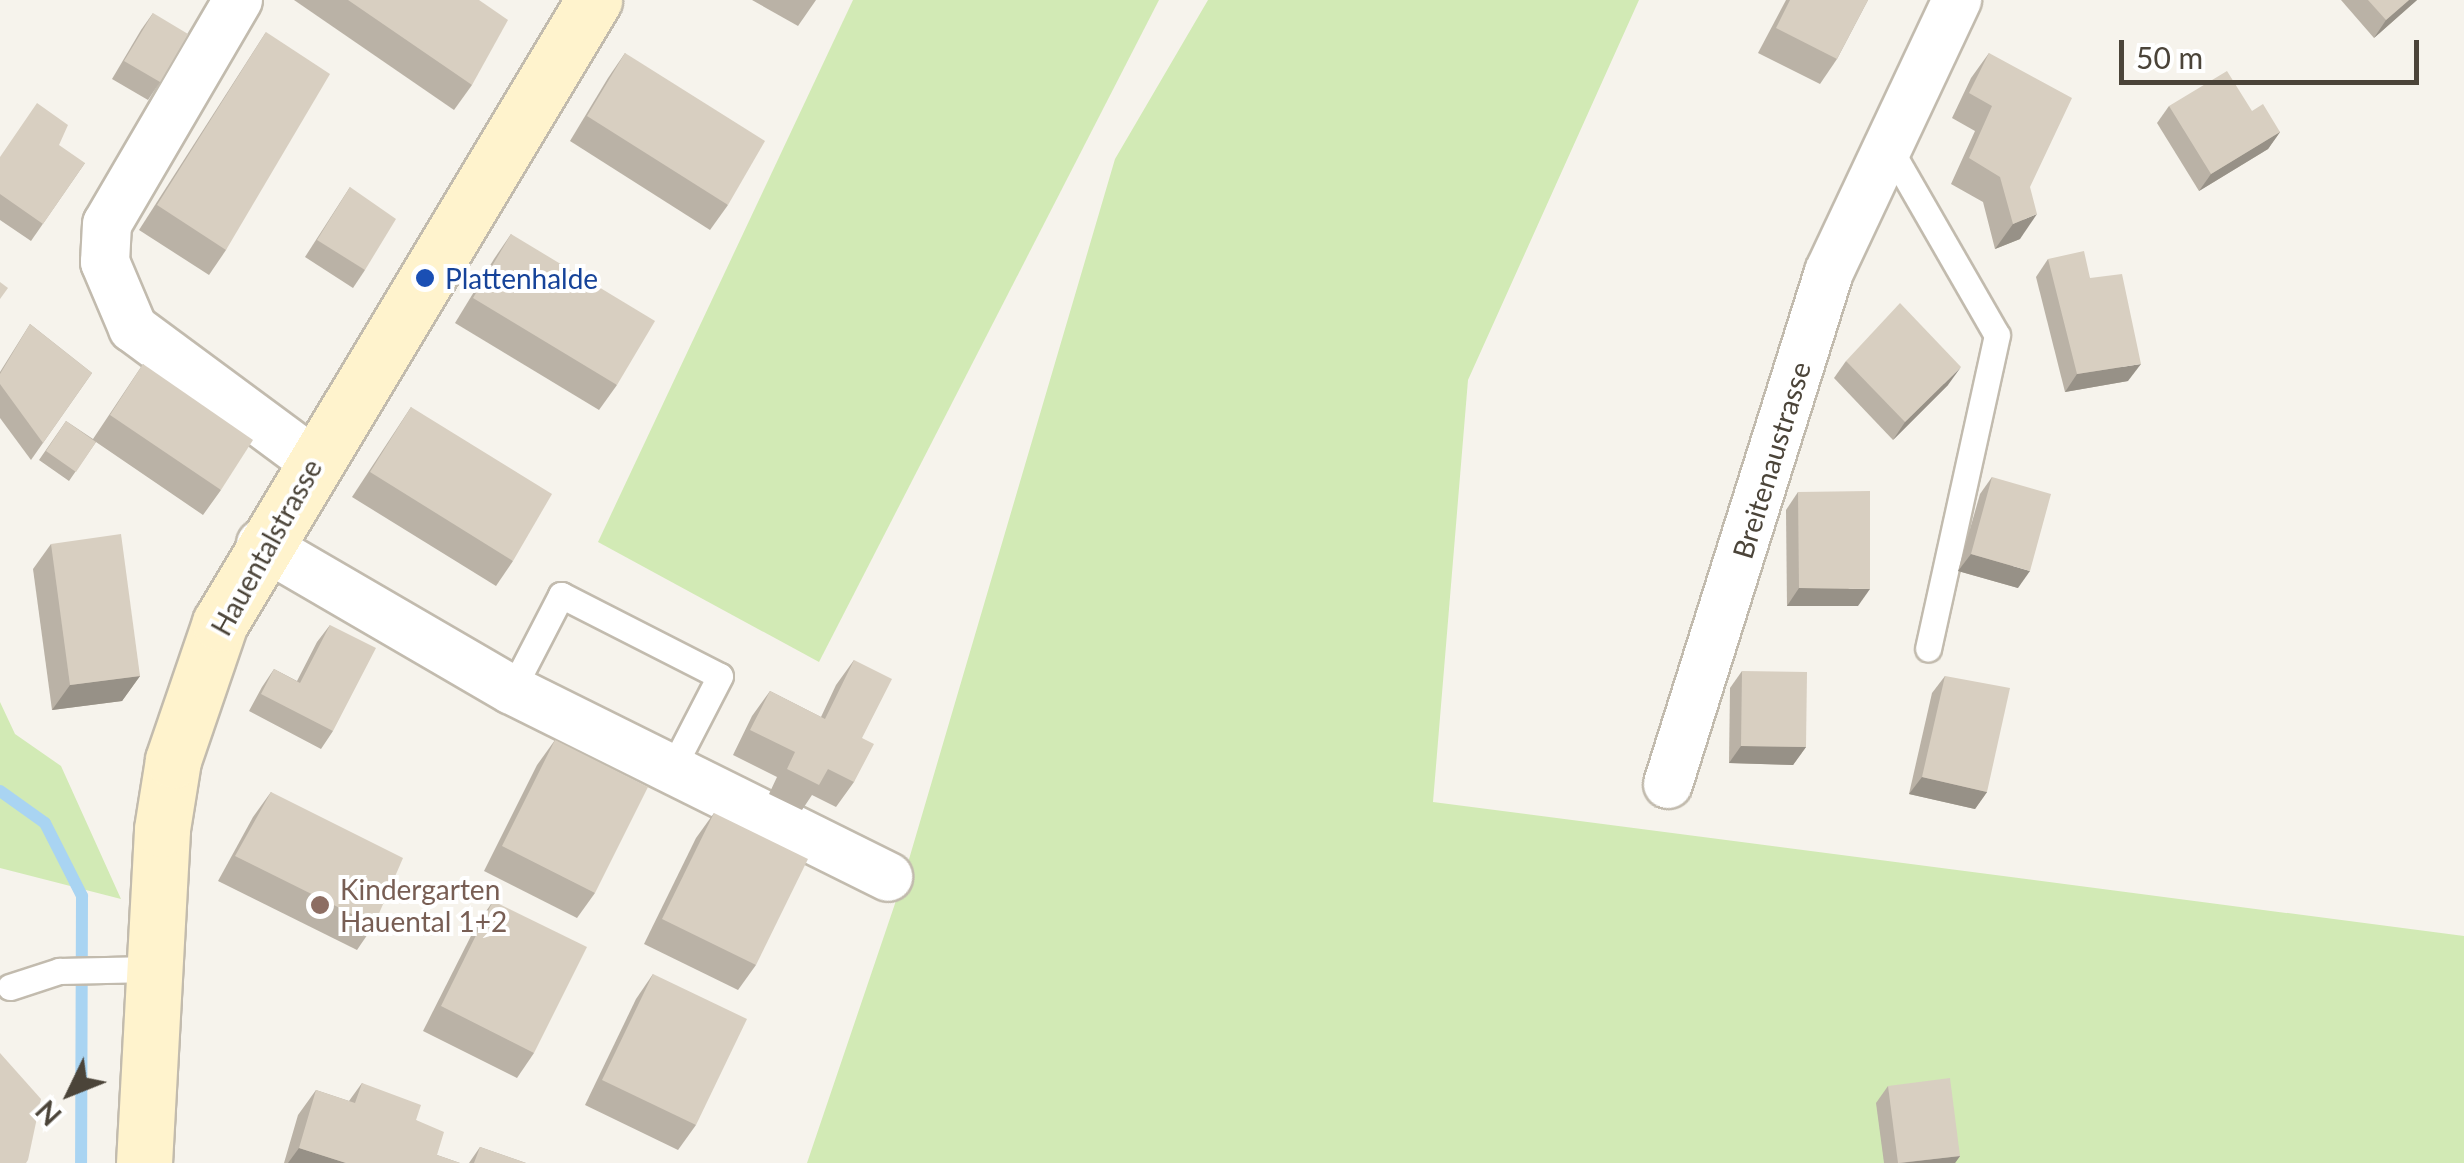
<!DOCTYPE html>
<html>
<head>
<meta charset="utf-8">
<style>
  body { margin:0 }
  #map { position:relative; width:2464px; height:1163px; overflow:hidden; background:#f6f3ec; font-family:Lato,sans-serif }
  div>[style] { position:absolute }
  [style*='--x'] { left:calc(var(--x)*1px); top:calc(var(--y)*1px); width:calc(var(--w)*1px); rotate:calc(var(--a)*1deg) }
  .green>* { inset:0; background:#d2eab5 }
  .stream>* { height:12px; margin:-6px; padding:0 6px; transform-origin:6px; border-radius:6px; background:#a9d4f2 }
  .roads { filter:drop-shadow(2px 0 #c2bbae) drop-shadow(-2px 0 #c2bbae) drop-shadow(0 2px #c2bbae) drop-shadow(0 -2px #c2bbae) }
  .lane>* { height:25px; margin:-12.5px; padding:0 12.5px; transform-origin:12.5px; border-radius:12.5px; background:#fff }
  .street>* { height:48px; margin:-24px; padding:0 24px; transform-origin:24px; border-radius:24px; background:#fff }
  .secondary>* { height:55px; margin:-27.5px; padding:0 27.5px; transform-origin:27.5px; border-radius:27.5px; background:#fff3cd }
  .wall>* { inset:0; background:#bab2a6 }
  .shaded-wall>* { inset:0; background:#979187 }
  .building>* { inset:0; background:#d8cfc1 }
  .dots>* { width:28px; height:28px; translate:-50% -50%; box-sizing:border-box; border:5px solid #fff; border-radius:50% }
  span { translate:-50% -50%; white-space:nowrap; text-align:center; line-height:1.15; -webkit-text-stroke:8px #fff; paint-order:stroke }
  .transit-label { font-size:28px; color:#164399 }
  .left { translate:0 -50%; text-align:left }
  .street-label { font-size:28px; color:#4b4439 }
  .education-label { font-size:28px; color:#785e54 }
  .north { position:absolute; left:20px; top:1043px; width:100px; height:100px; -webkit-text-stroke:8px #fff; paint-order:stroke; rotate:227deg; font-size:28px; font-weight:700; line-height:40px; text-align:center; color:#4b4439 }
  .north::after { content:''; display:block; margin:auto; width:35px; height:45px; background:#4b4439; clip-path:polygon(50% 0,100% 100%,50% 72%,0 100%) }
  .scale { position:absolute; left:2119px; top:40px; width:300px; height:45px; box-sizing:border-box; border:5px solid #4b4439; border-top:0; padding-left:12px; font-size:30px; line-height:35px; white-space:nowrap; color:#4b4439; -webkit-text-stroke:8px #fff; paint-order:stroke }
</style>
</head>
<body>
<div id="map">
  <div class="green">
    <i style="clip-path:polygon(853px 0,1159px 0,819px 662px,598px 542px)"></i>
    <i style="clip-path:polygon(1208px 0,1639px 0,1468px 380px,1433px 802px,2464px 936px,2464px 1163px,807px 1163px,902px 883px,1115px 159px)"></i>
    <i style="clip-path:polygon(0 702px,15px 734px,61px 766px,121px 899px,0 868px)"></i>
  </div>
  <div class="stream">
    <i style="--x:0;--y:791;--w:55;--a:35.4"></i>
    <i style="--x:45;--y:823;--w:82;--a:63.1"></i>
    <i style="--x:82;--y:896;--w:267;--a:90.2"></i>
  </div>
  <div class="roads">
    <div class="lane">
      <i style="--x:1887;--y:144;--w:220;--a:60.1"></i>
      <i style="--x:1997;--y:335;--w:321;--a:102.4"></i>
      <i style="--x:512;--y:690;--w:107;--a:-62.7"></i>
      <i style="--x:561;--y:595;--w:178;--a:27"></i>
      <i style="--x:720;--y:676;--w:107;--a:117.3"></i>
      <i style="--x:10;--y:987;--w:52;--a:-18.1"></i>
      <i style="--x:59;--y:971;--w:93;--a:-1.2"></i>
    </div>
    <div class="street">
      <i style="--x:238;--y:0;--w:259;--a:120.3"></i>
      <i style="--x:107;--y:224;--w:38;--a:93"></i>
      <i style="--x:105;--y:262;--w:72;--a:67"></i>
      <i style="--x:133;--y:328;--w:224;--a:36.5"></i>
      <i style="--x:261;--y:544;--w:290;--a:30.2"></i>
      <i style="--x:512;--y:690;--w:420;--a:26.4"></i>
      <i style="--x:1668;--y:784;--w:537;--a:-72.54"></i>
      <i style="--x:1829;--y:272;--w:301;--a:-64.8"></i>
    </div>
    <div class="secondary">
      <i style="--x:144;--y:1163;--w:334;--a:-86.9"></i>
      <i style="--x:162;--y:829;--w:70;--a:-80.9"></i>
      <i style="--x:173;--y:760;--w:145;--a:-71.1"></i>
      <i style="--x:220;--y:623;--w:727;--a:-59.02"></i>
    </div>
  </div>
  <div class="wall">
    <i style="clip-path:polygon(294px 0,479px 0,472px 85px,454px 110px)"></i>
    <i style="clip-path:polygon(752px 0,816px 0,798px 26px)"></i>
    <i style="clip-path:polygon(1786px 0,1868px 0,1837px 59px,1820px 84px,1758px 53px)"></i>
    <i style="clip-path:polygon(2341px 0,2417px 0,2374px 38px)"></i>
    <i style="clip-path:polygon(153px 13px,160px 82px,148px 100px,112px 79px,141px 30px)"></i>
    <i style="clip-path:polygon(266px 32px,226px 250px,209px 275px,139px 230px)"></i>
    <i style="clip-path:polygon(625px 53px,728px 205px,710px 230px,570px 141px,608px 78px)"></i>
    <i style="clip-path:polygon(1989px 53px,2030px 187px,2020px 239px,1995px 249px,1983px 202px,1951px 184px,1975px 131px,1952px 118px,1971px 78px)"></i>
    <i style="clip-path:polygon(2169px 106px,2252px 111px,2280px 132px,2268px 149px,2199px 191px,2157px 123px)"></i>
    <i style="clip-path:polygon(0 157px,85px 163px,31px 241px,0 220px)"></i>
    <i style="clip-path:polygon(350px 187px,365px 270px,353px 288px,305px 257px)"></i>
    <i style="clip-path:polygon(511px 234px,617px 385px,599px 410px,455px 323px,494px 259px)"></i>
    <i style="clip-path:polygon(2048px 259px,2090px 278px,2128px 381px,2065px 392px,2036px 277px)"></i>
    <i style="clip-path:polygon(30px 324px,92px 373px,31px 460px,0 418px,0 372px)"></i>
    <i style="clip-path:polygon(1846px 361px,1948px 385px,1893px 440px,1834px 378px)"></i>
    <i style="clip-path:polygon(143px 364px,221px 490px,203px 515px,96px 442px,69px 481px,39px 460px,66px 421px,93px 439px)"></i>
    <i style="clip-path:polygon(411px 407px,513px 561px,496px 586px,352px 497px)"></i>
    <i style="clip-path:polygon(1992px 477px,2018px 588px,1958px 571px,1980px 494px)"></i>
    <i style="clip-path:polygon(1798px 492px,1858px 606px,1787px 606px,1786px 510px)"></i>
    <i style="clip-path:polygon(51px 544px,140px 676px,122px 701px,52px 710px,33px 569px)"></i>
    <i style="clip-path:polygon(330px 625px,333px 731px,321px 749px,249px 711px,262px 687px,274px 669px,297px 681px,317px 642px)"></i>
    <i style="clip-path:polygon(854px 660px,862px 738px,854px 782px,836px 807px,812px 795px,802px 810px,769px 794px,777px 777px,733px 755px,752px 716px,770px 691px,821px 717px,836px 685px)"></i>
    <i style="clip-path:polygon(1742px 671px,1806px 747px,1793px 765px,1729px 763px,1730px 688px)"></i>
    <i style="clip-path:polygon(1945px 676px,1987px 792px,1975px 809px,1909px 794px,1932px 693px)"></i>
    <i style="clip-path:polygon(555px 740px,595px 893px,577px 918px,484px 871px,537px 765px)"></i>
    <i style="clip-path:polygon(271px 792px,374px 925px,357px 950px,218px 881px,253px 817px)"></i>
    <i style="clip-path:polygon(714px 813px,756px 965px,738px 990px,644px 944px,696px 838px)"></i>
    <i style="clip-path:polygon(493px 901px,534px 1053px,517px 1078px,423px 1031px,476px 926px)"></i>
    <i style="clip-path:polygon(653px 974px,696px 1125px,678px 1150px,585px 1105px,636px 999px)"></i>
    <i style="clip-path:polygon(362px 1083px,416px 1120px,437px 1155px,460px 1163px,284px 1163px,298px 1115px,316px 1090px,349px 1101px)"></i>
    <i style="clip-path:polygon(1888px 1086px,1960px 1156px,1955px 1163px,1884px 1163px,1876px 1103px)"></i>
    <i style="clip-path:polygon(480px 1147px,526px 1163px,469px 1163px)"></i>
  </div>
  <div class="shaded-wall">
    <i style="clip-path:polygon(2409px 0,2417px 0,2374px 38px,2386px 20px)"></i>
    <i style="clip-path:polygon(2280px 132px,2268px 149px,2199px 191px,2211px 174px)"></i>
    <i style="clip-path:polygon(2037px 214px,2020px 239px,1995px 249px,2013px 224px)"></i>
    <i style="clip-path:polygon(2141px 364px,2128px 381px,2065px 392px,2077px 374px)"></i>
    <i style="clip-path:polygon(1961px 367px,1948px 385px,1893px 440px,1905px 422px)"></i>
    <i style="clip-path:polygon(1971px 554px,2030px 571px,2018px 588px,1958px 571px)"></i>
    <i style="clip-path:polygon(1799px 588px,1870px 589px,1858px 606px,1787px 606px)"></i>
    <i style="clip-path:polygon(140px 676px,122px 701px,52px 710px,70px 685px)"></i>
    <i style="clip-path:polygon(1741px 746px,1806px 747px,1793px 765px,1729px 763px)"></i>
    <i style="clip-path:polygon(1922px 777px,1987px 792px,1975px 809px,1909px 794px)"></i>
    <i style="clip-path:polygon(299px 1148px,346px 1163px,288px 1163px)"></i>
    <i style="clip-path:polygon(1960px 1156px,1955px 1163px,1901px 1163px)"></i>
  </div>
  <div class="building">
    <i style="clip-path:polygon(348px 0,479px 0,508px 20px,472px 85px)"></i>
    <i style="clip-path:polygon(1790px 0,1868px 0,1837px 59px,1776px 28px)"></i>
    <i style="clip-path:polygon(2368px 0,2409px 0,2386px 20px)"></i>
    <i style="clip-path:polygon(153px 13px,188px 34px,160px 82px,124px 61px)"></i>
    <i style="clip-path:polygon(266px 32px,330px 74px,226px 250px,157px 205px)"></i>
    <i style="clip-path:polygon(625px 53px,765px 141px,728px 205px,587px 116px)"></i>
    <i style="clip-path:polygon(1989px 53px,2072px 98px,2030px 187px,2037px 214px,2013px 224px,2000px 177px,1969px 158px,1992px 106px,1969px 93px)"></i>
    <i style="clip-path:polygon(2227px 71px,2252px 111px,2263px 104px,2280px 132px,2211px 174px,2169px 106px)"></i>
    <i style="clip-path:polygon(37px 103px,68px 125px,59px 145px,85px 163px,43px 224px,0 194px,0 157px)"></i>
    <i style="clip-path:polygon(350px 187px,396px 219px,365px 270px,317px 240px)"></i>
    <i style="clip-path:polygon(511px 234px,655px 321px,617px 385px,473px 298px)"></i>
    <i style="clip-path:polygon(2084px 251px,2090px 278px,2122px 274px,2141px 364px,2077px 374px,2048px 259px)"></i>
    <i style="clip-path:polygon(0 282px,8px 288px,0 299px)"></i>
    <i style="clip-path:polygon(1900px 303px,1961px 367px,1905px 422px,1846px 361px)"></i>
    <i style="clip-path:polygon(30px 324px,92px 373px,43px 443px,0 384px,0 374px)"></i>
    <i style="clip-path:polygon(143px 364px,253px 440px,221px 490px,110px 415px)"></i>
    <i style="clip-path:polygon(411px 407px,552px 494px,513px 561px,370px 472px)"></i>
    <i style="clip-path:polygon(66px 421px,96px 442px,76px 472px,46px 451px)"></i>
    <i style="clip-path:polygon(1992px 477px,2051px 494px,2030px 571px,1971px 554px)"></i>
    <i style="clip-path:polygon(1870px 491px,1870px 589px,1799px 588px,1798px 492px)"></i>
    <i style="clip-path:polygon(121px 534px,140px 676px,70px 685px,51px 544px)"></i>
    <i style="clip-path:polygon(330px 625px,376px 648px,333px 731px,261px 694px,274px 669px,300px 683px)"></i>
    <i style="clip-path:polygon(854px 660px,892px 679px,862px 738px,874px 744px,854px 782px,828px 769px,819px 785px,787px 769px,795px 752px,750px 730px,770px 691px,825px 719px)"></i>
    <i style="clip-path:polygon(1742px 671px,1807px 672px,1806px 747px,1741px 746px)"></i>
    <i style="clip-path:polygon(1945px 676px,2010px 688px,1987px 792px,1922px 777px)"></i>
    <i style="clip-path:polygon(555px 740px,648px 787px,595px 893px,502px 846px)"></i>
    <i style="clip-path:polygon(271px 792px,403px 858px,374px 925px,235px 856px)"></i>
    <i style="clip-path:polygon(714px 813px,808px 859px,756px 965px,662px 919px)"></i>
    <i style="clip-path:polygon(493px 901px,587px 947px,534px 1053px,441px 1006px)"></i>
    <i style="clip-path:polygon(653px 974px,747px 1019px,696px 1125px,602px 1080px)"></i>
    <i style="clip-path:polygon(0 1053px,41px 1099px,28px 1160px,26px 1163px,0 1163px)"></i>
    <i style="clip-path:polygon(1950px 1078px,1960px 1156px,1898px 1163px,1888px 1086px)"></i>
    <i style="clip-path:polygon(362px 1083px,421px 1105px,416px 1120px,444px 1132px,437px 1155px,460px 1163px,346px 1163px,299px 1148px,316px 1090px,355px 1103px)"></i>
    <i style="clip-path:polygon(480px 1147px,526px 1163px,474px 1163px)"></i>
  </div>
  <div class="dots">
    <i style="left:425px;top:278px;background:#1a4fb4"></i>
    <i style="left:320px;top:905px;background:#8d6e63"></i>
  </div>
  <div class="transit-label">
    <span class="left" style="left:445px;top:278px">Plattenhalde</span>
  </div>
  <div class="street-label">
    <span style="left:1771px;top:460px;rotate:-73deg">Breitenaustrasse</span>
    <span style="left:266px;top:547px;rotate:-61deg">Hauentalstrasse</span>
  </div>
  <div class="education-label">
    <span class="left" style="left:340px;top:905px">Kindergarten<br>Hauental 1+2</span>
  </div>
  <div class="north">N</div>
  <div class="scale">50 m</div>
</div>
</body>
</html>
